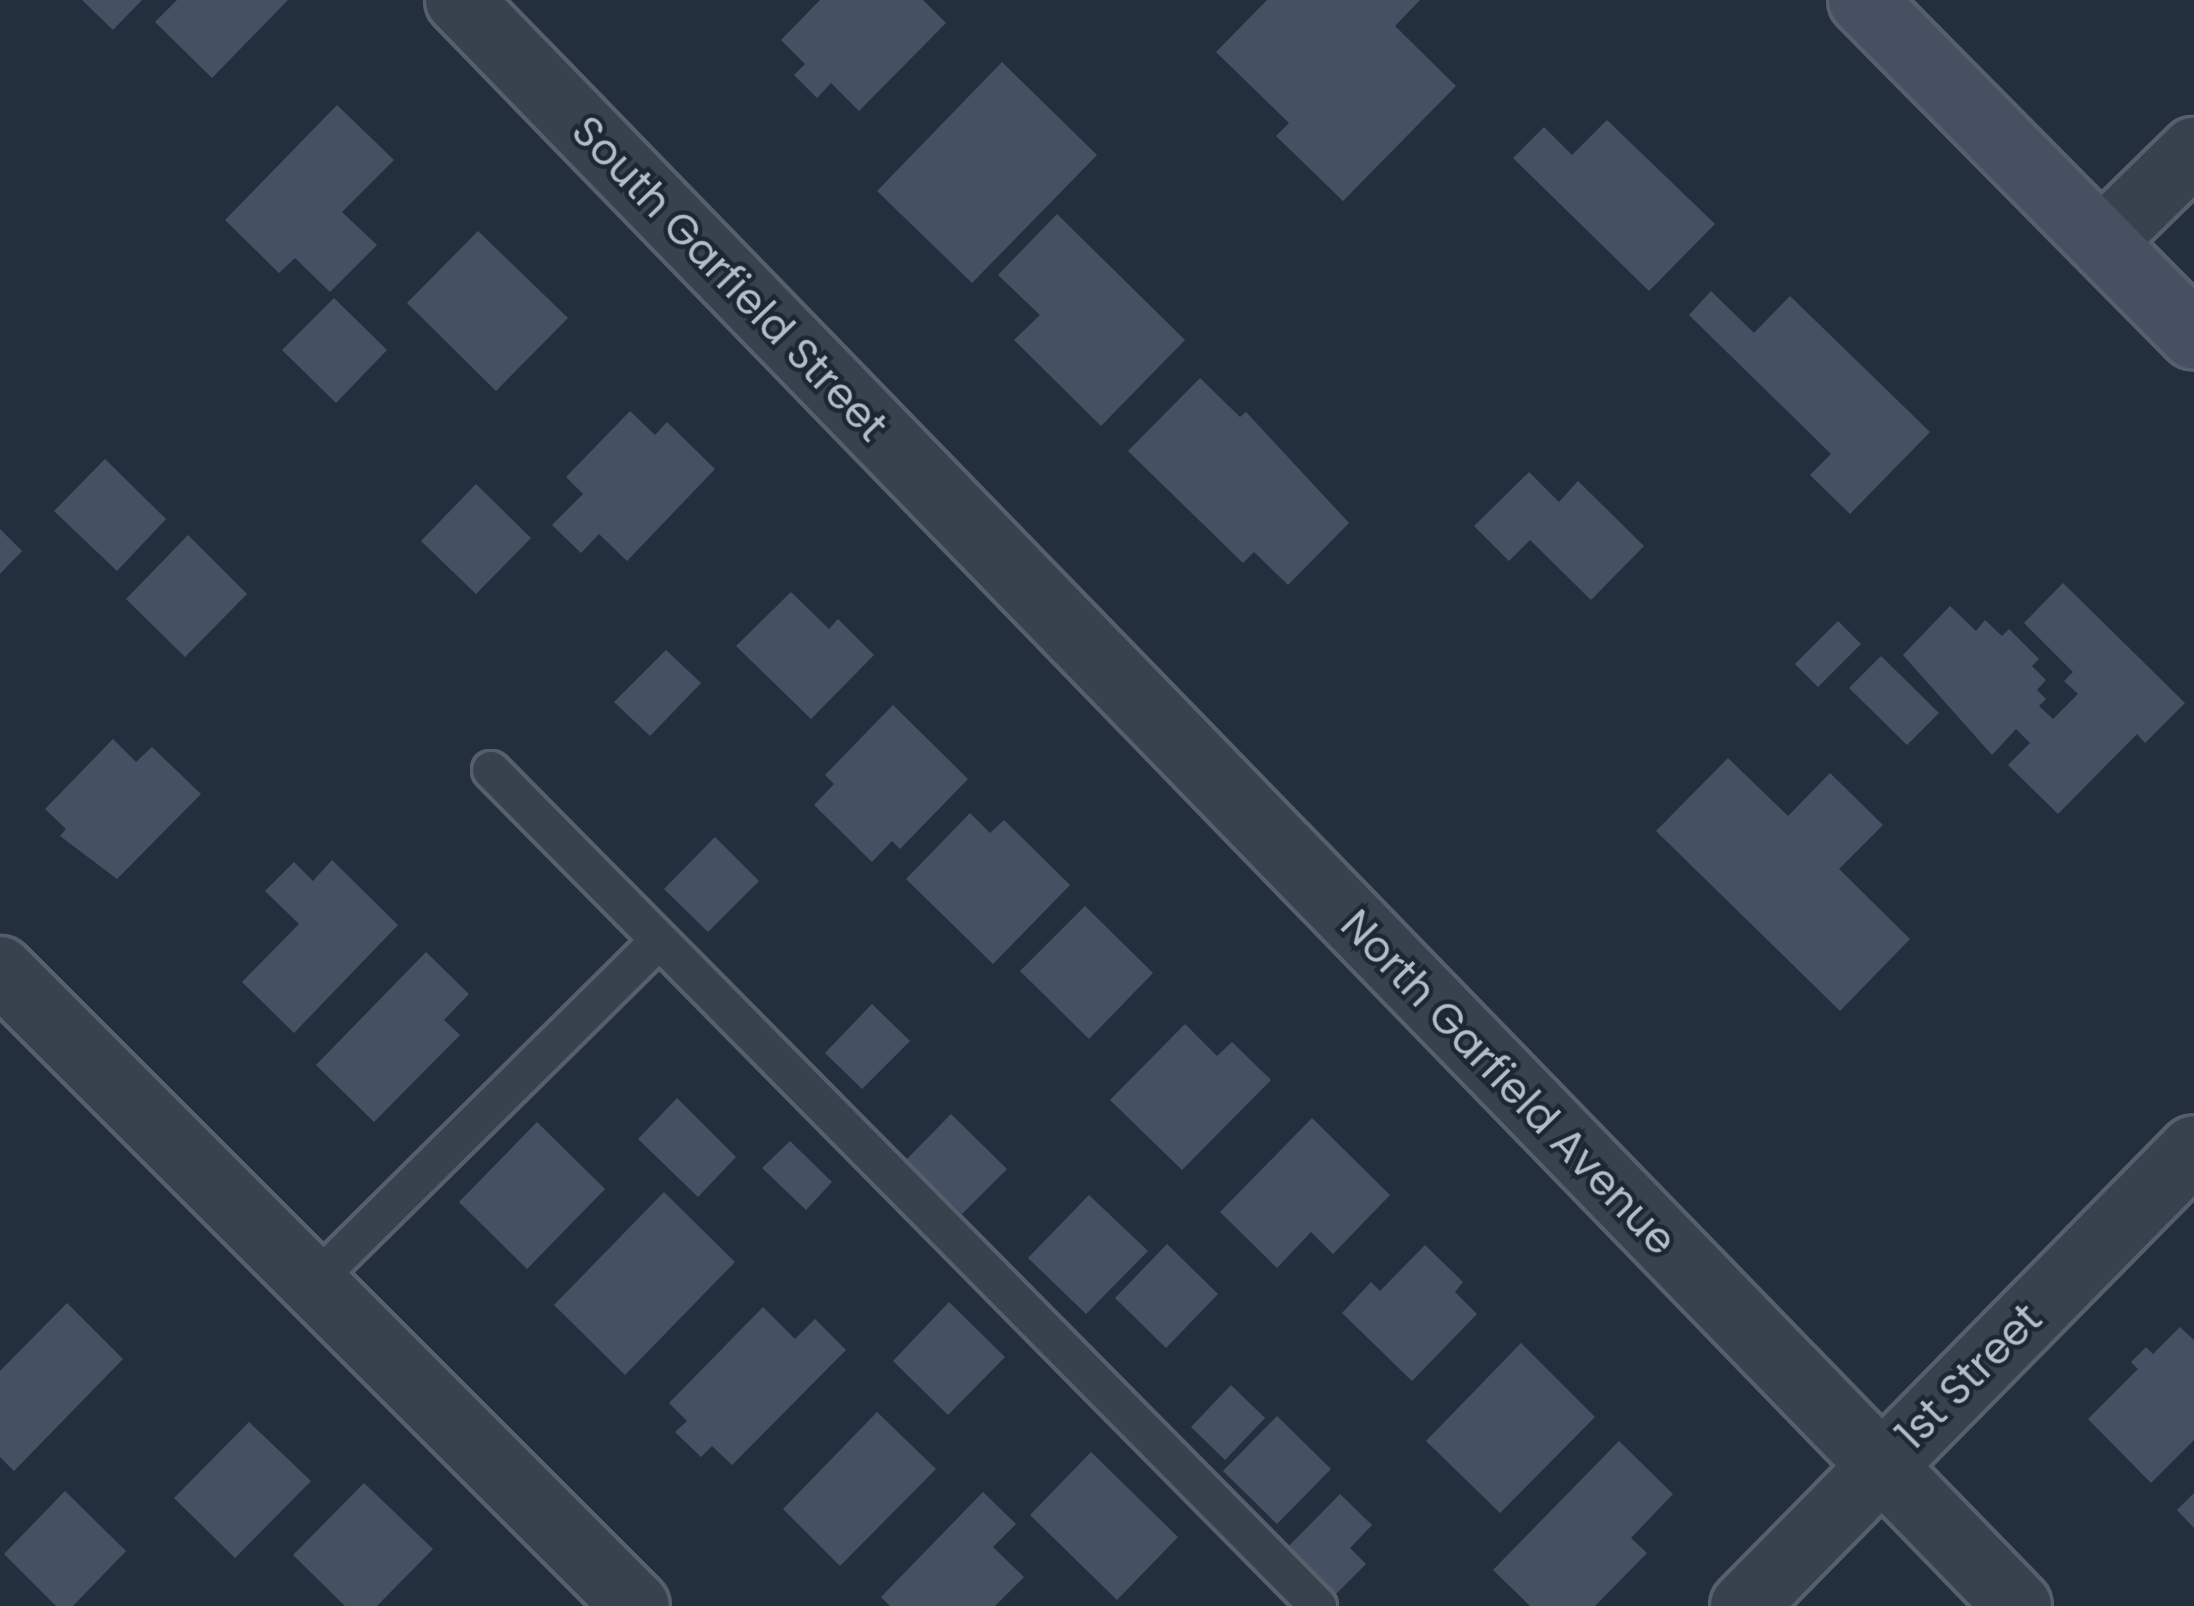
<!DOCTYPE html>
<html>
<head>
<meta charset="utf-8">
<style>
  body { margin:0 }
  #map { position:relative; width:2194px; height:1606px; overflow:hidden; background:#242f3e; font-family:Poppins,sans-serif }
  div>[style] { position:absolute }
  [style*='--x'] { left:calc(var(--x)*1px); top:calc(var(--y)*1px); width:calc(var(--w)*1px); rotate:calc(var(--a)*1deg) }
  .building>* { inset:0; background:#455162 }
  .roads { filter:drop-shadow(3px 0 #565f6c) drop-shadow(-3px 0 #565f6c) drop-shadow(0 3px #565f6c) drop-shadow(0 -3px #565f6c) }
  .service>* { height:36px; margin:-18px; padding:0 18px; transform-origin:18px; border-radius:18px; background:#38414e }
  .minor>* { height:66px; margin:-33px; padding:0 33px; transform-origin:33px; border-radius:33px; background:#38414e }
  .secondary>* { height:66px; margin:-33px; padding:0 33px; transform-origin:33px; border-radius:33px; background:#465061 }
  span { translate:-50% -50%; white-space:nowrap; text-align:center; line-height:1.15; -webkit-text-stroke:9px #1d2633; paint-order:stroke }
  .street-label { font-size:42px; color:#b4bcc9 }
</style>
</head>
<body>
<div id="map">
  <div class="building">
    <i style="clip-path:polygon(82px 0,142px 0,113px 30px)"></i>
    <i style="clip-path:polygon(177px 0,288px 0,212px 78px,155px 22px)"></i>
    <i style="clip-path:polygon(820px 0,923px 0,946px 23px,859px 111px,831px 83px,817px 98px,794px 75px,805px 64px,781px 40px)"></i>
    <i style="clip-path:polygon(1267px 0,1420px 0,1395px 26px,1456px 86px,1343px 201px,1276px 136px,1289px 123px,1216px 52px)"></i>
    <i style="clip-path:polygon(1002px 62px,1097px 155px,972px 283px,877px 191px)"></i>
    <i style="clip-path:polygon(337px 105px,394px 160px,342px 212px,377px 245px,330px 292px,295px 258px,279px 273px,225px 220px)"></i>
    <i style="clip-path:polygon(1607px 120px,1715px 224px,1649px 291px,1513px 158px,1544px 127px,1572px 155px)"></i>
    <i style="clip-path:polygon(1057px 214px,1185px 340px,1101px 426px,1014px 340px,1040px 315px,998px 275px)"></i>
    <i style="clip-path:polygon(478px 231px,568px 318px,496px 391px,407px 303px)"></i>
    <i style="clip-path:polygon(1711px 291px,1754px 333px,1790px 296px,1930px 432px,1850px 514px,1810px 475px,1831px 454px,1689px 315px)"></i>
    <i style="clip-path:polygon(334px 298px,387px 350px,336px 403px,282px 350px)"></i>
    <i style="clip-path:polygon(1200px 378px,1240px 417px,1246px 412px,1349px 523px,1288px 585px,1254px 552px,1243px 563px,1128px 451px)"></i>
    <i style="clip-path:polygon(630px 411px,655px 435px,667px 422px,715px 469px,627px 561px,599px 534px,581px 553px,552px 525px,583px 494px,566px 477px)"></i>
    <i style="clip-path:polygon(105px 459px,166px 519px,117px 571px,54px 511px)"></i>
    <i style="clip-path:polygon(1529px 472px,1559px 502px,1578px 481px,1644px 546px,1591px 600px,1530px 540px,1509px 561px,1474px 526px)"></i>
    <i style="clip-path:polygon(476px 484px,531px 538px,476px 594px,421px 541px)"></i>
    <i style="clip-path:polygon(0 529px,22px 551px,0 574px)"></i>
    <i style="clip-path:polygon(188px 535px,247px 594px,185px 657px,126px 599px)"></i>
    <i style="clip-path:polygon(2063px 583px,2185px 703px,2145px 743px,2137px 734px,2058px 814px,2008px 765px,2030px 743px,2016px 729px,1992px 755px,1903px 655px,1950px 606px,1976px 631px,1985px 620px,2002px 636px,2009px 629px,2039px 659px,2032px 666px,2046px 680px,2037px 690px,2046px 699px,2039px 706px,2053px 719px,2078px 694px,2064px 681px,2073px 672px,2024px 623px)"></i>
    <i style="clip-path:polygon(791px 592px,829px 629px,838px 619px,874px 655px,811px 719px,736px 646px)"></i>
    <i style="clip-path:polygon(1838px 621px,1861px 644px,1818px 687px,1795px 664px)"></i>
    <i style="clip-path:polygon(666px 650px,701px 683px,650px 736px,614px 702px)"></i>
    <i style="clip-path:polygon(1881px 656px,1939px 713px,1907px 745px,1849px 688px)"></i>
    <i style="clip-path:polygon(893px 705px,968px 779px,900px 849px,892px 841px,872px 862px,814px 805px,834px 784px,825px 775px)"></i>
    <i style="clip-path:polygon(113px 739px,136px 762px,152px 747px,201px 794px,117px 879px,60px 836px,66px 829px,45px 809px)"></i>
    <i style="clip-path:polygon(1728px 758px,1788px 816px,1830px 773px,1883px 825px,1839px 869px,1910px 939px,1840px 1011px,1656px 831px)"></i>
    <i style="clip-path:polygon(970px 813px,990px 833px,1004px 820px,1070px 885px,993px 964px,906px 879px)"></i>
    <i style="clip-path:polygon(715px 837px,759px 881px,708px 932px,664px 889px)"></i>
    <i style="clip-path:polygon(332px 860px,398px 925px,294px 1033px,242px 982px,299px 924px,265px 891px,294px 862px,313px 881px)"></i>
    <i style="clip-path:polygon(1085px 906px,1153px 973px,1089px 1039px,1020px 971px)"></i>
    <i style="clip-path:polygon(426px 952px,469px 994px,444px 1020px,460px 1035px,374px 1122px,316px 1065px)"></i>
    <i style="clip-path:polygon(872px 1004px,910px 1041px,862px 1089px,825px 1053px)"></i>
    <i style="clip-path:polygon(1185px 1024px,1217px 1056px,1232px 1042px,1271px 1080px,1182px 1170px,1110px 1100px)"></i>
    <i style="clip-path:polygon(677px 1098px,736px 1157px,698px 1197px,638px 1139px)"></i>
    <i style="clip-path:polygon(951px 1114px,1007px 1169px,962px 1214px,906px 1160px)"></i>
    <i style="clip-path:polygon(1312px 1118px,1390px 1195px,1333px 1254px,1311px 1232px,1277px 1268px,1220px 1212px)"></i>
    <i style="clip-path:polygon(537px 1122px,605px 1189px,527px 1269px,459px 1202px)"></i>
    <i style="clip-path:polygon(790px 1141px,832px 1182px,806px 1210px,762px 1168px)"></i>
    <i style="clip-path:polygon(664px 1192px,735px 1262px,625px 1375px,554px 1305px)"></i>
    <i style="clip-path:polygon(1089px 1195px,1148px 1251px,1086px 1314px,1028px 1258px)"></i>
    <i style="clip-path:polygon(1167px 1244px,1218px 1294px,1166px 1348px,1115px 1298px)"></i>
    <i style="clip-path:polygon(1425px 1245px,1463px 1282px,1455px 1292px,1477px 1314px,1412px 1381px,1342px 1313px,1371px 1282px,1380px 1291px)"></i>
    <i style="clip-path:polygon(949px 1302px,1005px 1357px,948px 1415px,893px 1361px)"></i>
    <i style="clip-path:polygon(67px 1303px,123px 1359px,14px 1471px,0 1457px,0 1371px)"></i>
    <i style="clip-path:polygon(763px 1307px,795px 1339px,815px 1319px,846px 1350px,732px 1465px,712px 1446px,701px 1457px,675px 1432px,687px 1421px,669px 1403px)"></i>
    <i style="clip-path:polygon(2180px 1327px,2194px 1340px,2194px 1440px,2151px 1483px,2088px 1419px,2138px 1369px,2131px 1362px,2146px 1347px,2153px 1354px)"></i>
    <i style="clip-path:polygon(1521px 1343px,1595px 1417px,1500px 1513px,1426px 1441px)"></i>
    <i style="clip-path:polygon(1231px 1385px,1265px 1418px,1225px 1460px,1191px 1427px)"></i>
    <i style="clip-path:polygon(877px 1412px,936px 1469px,840px 1566px,783px 1509px)"></i>
    <i style="clip-path:polygon(1277px 1416px,1331px 1469px,1277px 1524px,1223px 1471px)"></i>
    <i style="clip-path:polygon(249px 1422px,311px 1481px,235px 1558px,174px 1498px)"></i>
    <i style="clip-path:polygon(1619px 1441px,1673px 1494px,1631px 1538px,1647px 1553px,1595px 1606px,1530px 1606px,1493px 1570px)"></i>
    <i style="clip-path:polygon(1091px 1452px,1178px 1537px,1117px 1600px,1030px 1515px)"></i>
    <i style="clip-path:polygon(364px 1483px,433px 1549px,377px 1606px,345px 1606px,293px 1555px)"></i>
    <i style="clip-path:polygon(65px 1491px,126px 1551px,73px 1606px,56px 1606px,4px 1554px)"></i>
    <i style="clip-path:polygon(983px 1492px,1016px 1524px,993px 1547px,1024px 1577px,995px 1606px,890px 1606px,881px 1597px)"></i>
    <i style="clip-path:polygon(2194px 1493px,2194px 1528px,2177px 1510px)"></i>
    <i style="clip-path:polygon(1340px 1494px,1372px 1525px,1350px 1548px,1366px 1564px,1332px 1598px,1284px 1551px)"></i>
  </div>
  <div class="roads">
    <div class="service">
      <i style="--x:491;--y:770;--w:1176;--a:45.31"></i>
      <i style="--x:314;--y:1282;--w:485;--a:-44.7"></i>
    </div>
    <div class="minor">
      <i style="--x:459;--y:0;--w:2238;--a:45.85"></i>
      <i style="--x:2102;--y:241;--w:129;--a:-44.4"></i>
      <i style="--x:0;--y:970;--w:899;--a:45"></i>
      <i style="--x:1744;--y:1606;--w:641;--a:-45.44"></i>
    </div>
    <div class="secondary">
      <i style="--x:1862;--y:0;--w:472;--a:45.3"></i>
    </div>
  </div>
  <div class="street-label">
    <span style="left:729px;top:279px;rotate:46deg">South Garfield Street</span>
    <span style="left:1508px;top:1083px;rotate:46deg">North Garfield Avenue</span>
    <span style="left:1969px;top:1377px;rotate:-45deg">1st Street</span>
  </div>
</div>
</body>
</html>
